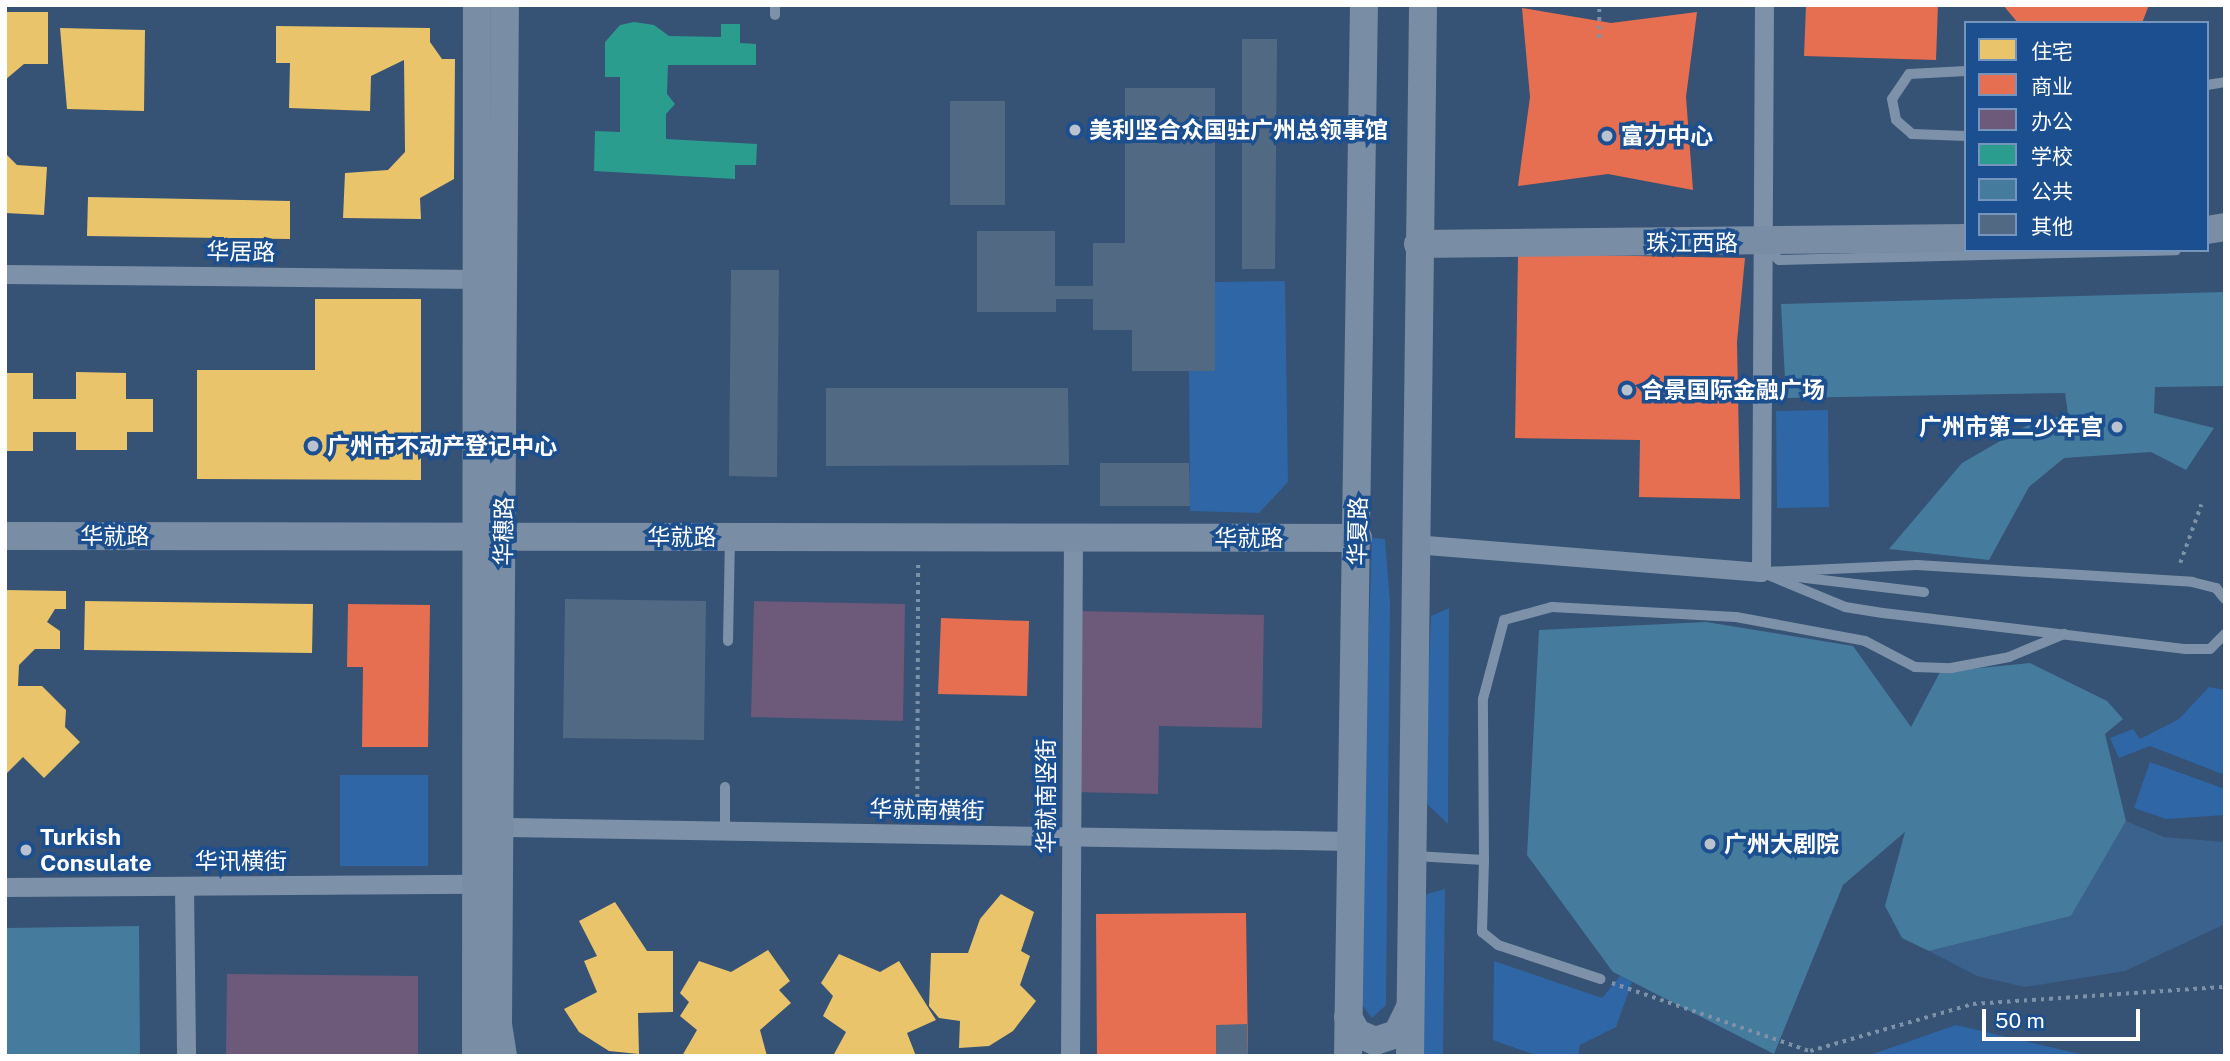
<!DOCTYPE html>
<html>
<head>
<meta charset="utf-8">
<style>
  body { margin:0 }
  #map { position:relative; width:2230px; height:1061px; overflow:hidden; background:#365274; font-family:"Public Sans","Noto Sans SC",sans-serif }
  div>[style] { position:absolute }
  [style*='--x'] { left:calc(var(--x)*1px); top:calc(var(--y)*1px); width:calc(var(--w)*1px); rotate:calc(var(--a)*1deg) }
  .green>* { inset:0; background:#2f66a5 }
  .water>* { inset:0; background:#3b618d }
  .homes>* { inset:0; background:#e9c46a }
  .shops>* { inset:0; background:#e76f51 }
  .offices>* { inset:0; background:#6d597a }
  .schools>* { inset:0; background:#2a9d8f }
  .public>* { inset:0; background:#457b9d }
  .building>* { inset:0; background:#526984 }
  .path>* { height:3.5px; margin-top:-1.75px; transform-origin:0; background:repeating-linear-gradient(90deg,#7d92a8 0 3.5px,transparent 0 8.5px) }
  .lane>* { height:10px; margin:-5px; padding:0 5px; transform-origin:5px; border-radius:5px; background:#7d92a8 }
  .street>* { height:19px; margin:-9.5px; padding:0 9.5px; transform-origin:9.5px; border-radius:9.5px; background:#7d92a8 }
  .secondary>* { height:28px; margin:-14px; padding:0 14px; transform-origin:14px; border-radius:14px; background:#798da4 }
  .dots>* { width:19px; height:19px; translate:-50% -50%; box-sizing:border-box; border:4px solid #1b4f8f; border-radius:50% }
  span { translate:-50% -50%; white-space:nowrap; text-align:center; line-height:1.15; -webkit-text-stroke:7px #1b4f8f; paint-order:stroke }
  .poi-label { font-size:23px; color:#fff; font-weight:700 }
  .left { translate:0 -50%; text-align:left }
  .right { translate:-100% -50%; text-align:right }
  .street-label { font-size:23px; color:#fff }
  .frame { position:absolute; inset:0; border:7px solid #fff; pointer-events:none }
  .legend { position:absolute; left:1964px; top:21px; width:245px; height:231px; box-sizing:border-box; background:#1b4f8f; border:2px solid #7695bc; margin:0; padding:9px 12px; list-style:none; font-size:21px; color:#fff }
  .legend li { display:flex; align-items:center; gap:14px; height:35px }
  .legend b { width:35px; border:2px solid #7695bc }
  .scale { position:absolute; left:1982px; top:1009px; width:158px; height:32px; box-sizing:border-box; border:4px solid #fff; border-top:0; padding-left:9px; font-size:21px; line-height:24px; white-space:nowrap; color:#fff; -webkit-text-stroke:5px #1b4f8f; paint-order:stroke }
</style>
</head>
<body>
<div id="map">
  <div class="green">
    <i style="clip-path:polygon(1285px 281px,1288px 482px,1259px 513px,1190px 511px,1189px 371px,1214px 371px,1215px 282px)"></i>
    <i style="clip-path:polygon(1828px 410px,1829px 507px,1777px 508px,1776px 411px)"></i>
    <i style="clip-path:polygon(1372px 538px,1385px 539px,1390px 602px,1386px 1005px,1372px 1018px,1357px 998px)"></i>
    <i style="clip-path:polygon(1449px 608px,1448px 824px,1423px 800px,1431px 616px)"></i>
    <i style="clip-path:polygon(2209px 687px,2225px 690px,2225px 775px,2150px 746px,2119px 758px,2110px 738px,2133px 729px,2140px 739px,2179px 719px)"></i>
    <i style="clip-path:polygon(2150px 762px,2225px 789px,2225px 815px,2166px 819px,2134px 808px)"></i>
    <i style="clip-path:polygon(340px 775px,428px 775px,428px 866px,340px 866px)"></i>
    <i style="clip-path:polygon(1445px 889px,1443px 1056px,1424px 1056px,1422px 909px,1427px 894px)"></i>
    <i style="clip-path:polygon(1494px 961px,1602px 998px,1620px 976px,1632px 982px,1616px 1027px,1580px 1045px,1578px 1056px,1538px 1056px,1493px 1040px)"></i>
    <i style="clip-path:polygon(1956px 1025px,2088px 1056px,1867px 1056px)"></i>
  </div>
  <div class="water">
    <i style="clip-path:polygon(2126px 821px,2164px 837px,2225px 842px,2225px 924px,2125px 971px,2025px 987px,1977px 976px,1929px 951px,2071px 916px)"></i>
  </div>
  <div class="homes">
    <i style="clip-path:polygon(5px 12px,48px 12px,48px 64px,24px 64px,5px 80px)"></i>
    <i style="clip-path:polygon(276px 26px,430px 28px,430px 42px,442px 59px,455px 59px,454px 179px,420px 198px,421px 219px,343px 218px,345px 173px,388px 170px,405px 152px,404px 60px,371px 76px,370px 111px,289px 108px,290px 63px,276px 63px)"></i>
    <i style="clip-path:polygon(60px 28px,145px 30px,144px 111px,67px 109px)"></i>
    <i style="clip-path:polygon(5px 153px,17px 165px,47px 167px,44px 215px,5px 213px)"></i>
    <i style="clip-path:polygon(88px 197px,290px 201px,290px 239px,87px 236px)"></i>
    <i style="clip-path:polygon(315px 299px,421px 299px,421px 480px,197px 479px,197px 370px,315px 370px)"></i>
    <i style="clip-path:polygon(76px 372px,126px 373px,126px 399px,153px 399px,153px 432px,127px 432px,127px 450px,76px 450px,76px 432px,33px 432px,33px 451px,5px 451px,5px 373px,33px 373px,33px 399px,76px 399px)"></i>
    <i style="clip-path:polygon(5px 590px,66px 591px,66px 609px,55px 609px,47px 622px,60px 631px,60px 649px,35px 649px,19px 665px,18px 686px,42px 686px,66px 710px,65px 727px,80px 742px,44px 778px,23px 757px,5px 775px)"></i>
    <i style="clip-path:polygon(85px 601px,313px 604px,312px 653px,84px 650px)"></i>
    <i style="clip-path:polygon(1001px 894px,1034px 912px,1021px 951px,1030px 956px,1020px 985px,1036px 1001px,1013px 1031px,989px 1046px,959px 1048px,960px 1021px,939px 1018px,929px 1006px,931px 953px,968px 953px,980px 919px)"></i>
    <i style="clip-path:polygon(615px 902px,647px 951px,673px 951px,673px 1012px,638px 1013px,639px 1054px,609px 1051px,579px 1032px,564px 1009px,597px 992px,584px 961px,597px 956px,579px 921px)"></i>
    <i style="clip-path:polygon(768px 950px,790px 981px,779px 990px,791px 1003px,760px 1030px,767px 1056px,682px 1056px,697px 1030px,680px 1016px,689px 1002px,680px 993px,699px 961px,731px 972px)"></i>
    <i style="clip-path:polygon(839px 954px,880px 972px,899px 961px,936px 1020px,907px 1033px,916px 1056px,833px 1056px,846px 1032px,823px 1016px,833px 996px,821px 983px)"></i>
  </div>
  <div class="shops">
    <i style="clip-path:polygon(1806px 5px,1938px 5px,1936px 60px,1804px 56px)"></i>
    <i style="clip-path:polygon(2003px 5px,2149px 5px,2142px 23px,2018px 23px)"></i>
    <i style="clip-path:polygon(1522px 8px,1611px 23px,1697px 12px,1686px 97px,1693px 190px,1608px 174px,1518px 186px,1530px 97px)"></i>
    <i style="clip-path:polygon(1518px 254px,1745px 258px,1737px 342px,1740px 499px,1639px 497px,1640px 440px,1515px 438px)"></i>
    <i style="clip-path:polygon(348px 604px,430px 605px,428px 747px,362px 747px,363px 667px,347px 667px)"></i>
    <i style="clip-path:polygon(941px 618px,1029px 621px,1027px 696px,938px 694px)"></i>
    <i style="clip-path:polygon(1246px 913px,1248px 1055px,1097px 1056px,1096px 914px)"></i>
  </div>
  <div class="offices">
    <i style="clip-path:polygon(754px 601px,905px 604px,903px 721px,751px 717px)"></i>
    <i style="clip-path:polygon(1078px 611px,1264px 615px,1262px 728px,1159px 726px,1158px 794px,1074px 792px)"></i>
    <i style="clip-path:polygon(227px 974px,418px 976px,418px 1056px,226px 1056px)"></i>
  </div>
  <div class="schools">
    <i style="clip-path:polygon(634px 22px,654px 25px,669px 36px,721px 37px,721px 24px,740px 24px,740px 43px,756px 44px,756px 65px,668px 65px,667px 94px,675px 104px,666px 114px,666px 139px,757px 144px,756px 165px,735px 165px,735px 179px,594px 171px,595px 131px,620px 132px,620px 77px,605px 77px,605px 42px,620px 25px)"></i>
  </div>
  <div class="public">
    <i style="clip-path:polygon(2225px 292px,2225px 386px,2155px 387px,2154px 413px,2214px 428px,2186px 470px,2151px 452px,2064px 458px,2029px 487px,1989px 560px,1889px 549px,1962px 463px,2028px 425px,2068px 414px,2065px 393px,1786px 398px,1781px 304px)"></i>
    <i style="clip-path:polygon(1706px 622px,1853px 646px,1911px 727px,1940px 672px,2030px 663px,2107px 701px,2123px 719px,2105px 734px,2126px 821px,2071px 916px,1929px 951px,1902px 938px,1885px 906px,1905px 832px,1843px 885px,1774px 1054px,1613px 972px,1527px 855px,1539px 630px)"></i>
    <i style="clip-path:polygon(139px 926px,140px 1056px,5px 1056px,5px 928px)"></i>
  </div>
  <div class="building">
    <i style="clip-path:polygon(1242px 39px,1277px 39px,1275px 269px,1242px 269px)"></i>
    <i style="clip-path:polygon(1125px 88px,1215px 88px,1215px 371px,1132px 371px,1132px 330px,1093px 330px,1093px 299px,1056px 299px,1056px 312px,977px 312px,977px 231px,1055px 231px,1055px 286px,1093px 286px,1093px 243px,1125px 243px)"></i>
    <i style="clip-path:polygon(950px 101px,1005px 101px,1005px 205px,950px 205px)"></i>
    <i style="clip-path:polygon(731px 270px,779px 270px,777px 477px,729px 476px)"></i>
    <i style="clip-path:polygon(826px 388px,1068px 388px,1069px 465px,826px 466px)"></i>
    <i style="clip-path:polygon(1100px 463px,1189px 463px,1190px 506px,1100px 506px)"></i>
    <i style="clip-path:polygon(565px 599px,706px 601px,704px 740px,563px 738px)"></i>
    <i style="clip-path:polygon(1247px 1024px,1248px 1055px,1216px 1056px,1216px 1025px)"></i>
  </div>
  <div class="path">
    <i style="--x:1599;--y:38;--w:33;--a:-90"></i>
    <i style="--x:2180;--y:563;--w:62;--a:-70.1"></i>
    <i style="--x:917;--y:815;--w:254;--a:-89.8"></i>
    <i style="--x:1612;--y:983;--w:209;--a:19"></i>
    <i style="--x:1810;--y:1051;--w:170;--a:-16.1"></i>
    <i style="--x:1973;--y:1004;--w:253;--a:-3.9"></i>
  </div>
  <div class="lane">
    <i style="--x:775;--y:5;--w:10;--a:90"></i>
    <i style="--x:1966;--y:71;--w:57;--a:177"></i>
    <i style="--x:1909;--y:74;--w:30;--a:124"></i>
    <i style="--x:1892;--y:99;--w:21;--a:79"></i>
    <i style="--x:1896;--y:120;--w:21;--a:41"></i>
    <i style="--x:1912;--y:134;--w:54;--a:2.1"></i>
    <i style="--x:2207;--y:85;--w:18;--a:-9"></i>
    <i style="--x:1763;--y:245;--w:22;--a:43"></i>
    <i style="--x:1779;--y:260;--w:397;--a:-1.4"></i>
    <i style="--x:1761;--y:572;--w:91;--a:22.6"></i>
    <i style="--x:1845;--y:607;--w:38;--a:9"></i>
    <i style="--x:1883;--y:613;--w:305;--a:6.8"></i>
    <i style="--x:2186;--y:649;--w:24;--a:0"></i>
    <i style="--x:2210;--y:649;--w:21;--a:-45"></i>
    <i style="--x:1765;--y:572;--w:152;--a:-2.6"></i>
    <i style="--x:1917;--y:565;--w:276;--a:3.5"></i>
    <i style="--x:2192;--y:582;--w:25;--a:14"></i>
    <i style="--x:2216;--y:588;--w:14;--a:51"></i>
    <i style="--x:1789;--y:576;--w:136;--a:6.8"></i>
    <i style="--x:728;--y:641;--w:100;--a:-88.9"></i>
    <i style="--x:725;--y:787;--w:44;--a:90"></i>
    <i style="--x:1415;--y:856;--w:69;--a:3.3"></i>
    <i style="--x:1484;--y:860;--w:72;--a:91.6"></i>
    <i style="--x:1482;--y:932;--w:21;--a:39"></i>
    <i style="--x:1498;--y:945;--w:108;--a:18.4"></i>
    <i style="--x:1484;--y:860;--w:161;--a:-90.4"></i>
    <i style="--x:1483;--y:699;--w:82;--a:-75.1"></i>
    <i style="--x:1504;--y:620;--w:50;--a:-15.2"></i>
    <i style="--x:1552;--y:607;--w:184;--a:3.1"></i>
    <i style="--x:1736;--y:617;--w:131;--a:10.5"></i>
    <i style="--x:1865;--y:641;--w:56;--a:27.5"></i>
    <i style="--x:1915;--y:667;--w:36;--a:2"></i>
    <i style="--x:1951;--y:668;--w:59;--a:-10.7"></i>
    <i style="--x:2009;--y:657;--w:60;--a:-22.7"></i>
  </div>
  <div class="street">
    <i style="--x:5;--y:274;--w:472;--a:0.6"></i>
    <i style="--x:1414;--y:544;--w:348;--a:4.6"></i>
    <i style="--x:1761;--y:572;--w:567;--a:-89.7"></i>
    <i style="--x:501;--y:827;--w:851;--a:0.94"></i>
    <i style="--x:184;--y:886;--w:170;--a:89.3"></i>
    <i style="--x:5;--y:887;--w:472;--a:-0.4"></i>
    <i style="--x:1070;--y:1056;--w:519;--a:-89.67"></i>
  </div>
  <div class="secondary">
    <i style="--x:2207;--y:230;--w:18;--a:-9"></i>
    <i style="--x:1418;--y:244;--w:548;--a:-0.63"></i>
    <i style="--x:5;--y:536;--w:1353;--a:0.08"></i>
    <i style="--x:1348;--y:1017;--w:18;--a:61"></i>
    <i style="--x:1357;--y:1033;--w:20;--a:24"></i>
    <i style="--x:1375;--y:1041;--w:23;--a:-18"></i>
    <i style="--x:1397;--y:1034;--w:28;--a:-64"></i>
    <i style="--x:476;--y:1056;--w:1051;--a:-89.95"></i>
    <i style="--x:503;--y:1056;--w:32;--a:-99"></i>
    <i style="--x:498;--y:1024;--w:1019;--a:-89.61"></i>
    <i style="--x:1348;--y:1056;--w:1051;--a:-89.13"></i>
    <i style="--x:1410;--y:1056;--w:1051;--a:-89.29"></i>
  </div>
  <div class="dots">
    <i style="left:1075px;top:130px;background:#b9c2ce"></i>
    <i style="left:1607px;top:136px;background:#b9c2ce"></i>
    <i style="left:1627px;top:390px;background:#b9c2ce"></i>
    <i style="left:2117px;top:427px;background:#b9c2ce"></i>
    <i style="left:313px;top:446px;background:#b9c2ce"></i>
    <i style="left:1710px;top:844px;background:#b9c2ce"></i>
    <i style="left:26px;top:850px;background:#b9c2ce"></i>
  </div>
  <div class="poi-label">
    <span class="left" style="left:1089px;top:130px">美利坚合众国驻广州总领事馆</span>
    <span class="left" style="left:1621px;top:136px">富力中心</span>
    <span class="left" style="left:1641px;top:390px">合景国际金融广场</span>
    <span class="right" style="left:2103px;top:427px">广州市第二少年宫</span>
    <span class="left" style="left:327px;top:446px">广州市不动产登记中心</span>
    <span class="left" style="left:40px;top:850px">Turkish<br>Consulate</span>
    <span class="left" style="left:1724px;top:844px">广州大剧院</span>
  </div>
  <div class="street-label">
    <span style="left:1692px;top:243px">珠江西路</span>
    <span style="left:241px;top:252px;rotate:1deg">华居路</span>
    <span style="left:504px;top:531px;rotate:-89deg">华穗路</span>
    <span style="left:1358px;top:531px;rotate:-89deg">华夏路</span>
    <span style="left:115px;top:536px">华就路</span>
    <span style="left:682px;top:537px">华就路</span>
    <span style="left:1249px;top:538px">华就路</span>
    <span style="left:1046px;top:796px;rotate:-90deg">华就南竖街</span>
    <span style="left:927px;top:810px;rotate:1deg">华就南横街</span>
    <span style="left:241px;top:861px">华讯横街</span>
  </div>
  <div class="frame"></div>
  <ul class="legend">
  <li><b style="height:19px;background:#e9c46a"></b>住宅</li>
  <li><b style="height:19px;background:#e76f51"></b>商业</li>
  <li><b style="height:19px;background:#6d597a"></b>办公</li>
  <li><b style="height:19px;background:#2a9d8f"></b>学校</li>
  <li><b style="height:19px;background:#457b9d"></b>公共</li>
  <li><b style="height:19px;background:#526984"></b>其他</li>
  </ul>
  <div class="scale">50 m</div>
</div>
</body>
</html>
